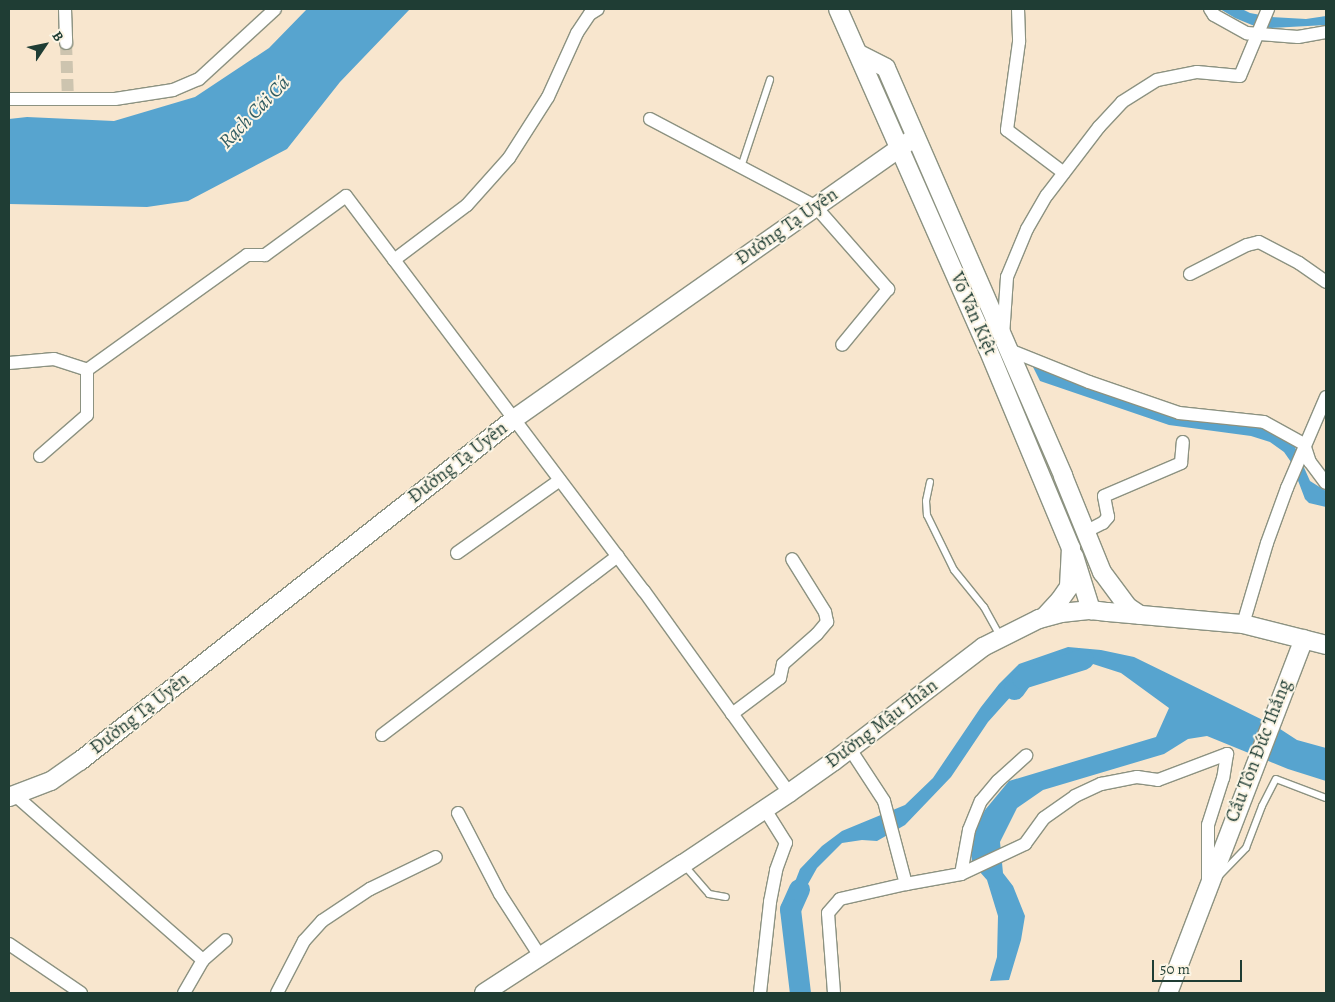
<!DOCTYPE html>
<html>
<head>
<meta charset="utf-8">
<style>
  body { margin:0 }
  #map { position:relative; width:1335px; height:1002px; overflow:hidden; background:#f8e6ce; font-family:Alegreya,serif }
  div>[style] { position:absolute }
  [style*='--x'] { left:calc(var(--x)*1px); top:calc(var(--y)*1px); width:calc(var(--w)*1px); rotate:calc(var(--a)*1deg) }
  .water>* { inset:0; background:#57a4cf }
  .river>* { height:21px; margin:-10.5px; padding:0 10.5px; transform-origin:10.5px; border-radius:10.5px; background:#57a4cf }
  .street-tunnel>* { height:12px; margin-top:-6px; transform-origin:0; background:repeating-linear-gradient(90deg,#cdc4af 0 12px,transparent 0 18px) }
  .roads { filter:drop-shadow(1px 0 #8c9281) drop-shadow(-1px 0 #8c9281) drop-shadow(0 1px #8c9281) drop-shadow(0 -1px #8c9281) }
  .lane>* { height:6px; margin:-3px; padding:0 3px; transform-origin:3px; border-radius:3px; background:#fff }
  .street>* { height:12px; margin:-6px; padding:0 6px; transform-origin:6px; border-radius:6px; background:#fff }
  .secondary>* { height:18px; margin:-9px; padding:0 9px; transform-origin:9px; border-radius:9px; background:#fff }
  span { translate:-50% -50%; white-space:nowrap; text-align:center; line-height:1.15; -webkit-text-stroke:4px #fcf5e5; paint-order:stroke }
  .street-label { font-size:19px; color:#1f3d34 }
  .water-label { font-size:20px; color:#305c62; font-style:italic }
  .frame { position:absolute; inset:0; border:10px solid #1f3d34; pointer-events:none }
  .north { position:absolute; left:20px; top:20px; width:50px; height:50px; -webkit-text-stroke:4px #fcf5e5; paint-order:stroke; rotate:56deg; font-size:14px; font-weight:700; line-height:20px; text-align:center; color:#1f3d34 }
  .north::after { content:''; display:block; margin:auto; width:18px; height:22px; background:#1f3d34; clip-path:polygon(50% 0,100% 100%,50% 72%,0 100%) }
  .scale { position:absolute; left:1152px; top:960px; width:90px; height:22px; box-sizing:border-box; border:2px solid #1f3d34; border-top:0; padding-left:6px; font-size:15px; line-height:18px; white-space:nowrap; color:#1f3d34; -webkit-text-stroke:4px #fcf5e5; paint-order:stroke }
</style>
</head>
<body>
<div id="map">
  <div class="water">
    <i style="clip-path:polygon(307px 9px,410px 9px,340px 82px,287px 149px,188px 201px,147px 207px,9px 204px,9px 119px,27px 117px,114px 121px,195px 97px,269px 48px)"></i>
    <i style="clip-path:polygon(1220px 9px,1242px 9px,1250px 13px,1271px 17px,1306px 19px,1326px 16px,1326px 25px,1271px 28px,1252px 25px,1235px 18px)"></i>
    <i style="clip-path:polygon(1031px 363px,1103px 392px,1261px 426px,1294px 445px,1310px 481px,1326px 491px,1326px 507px,1309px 503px,1305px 499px,1291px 462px,1284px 452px,1270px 442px,1251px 436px,1169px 425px,1040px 381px)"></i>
    <i style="clip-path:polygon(1068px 647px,1101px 650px,1134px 657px,1277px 727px,1297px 740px,1326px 748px,1326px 781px,1288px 769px,1207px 736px,1188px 739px,1164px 754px,1043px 790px,1017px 808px,1000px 842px,1003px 873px,1013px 886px,1025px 916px,1021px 940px,1009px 980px,990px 981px,997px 957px,998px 916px,987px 880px,972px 863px,970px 839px,985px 810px,1009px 781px,1156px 737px,1169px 708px,1121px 673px,1093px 664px,1042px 669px,1022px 684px,988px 722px,951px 777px,905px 825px,877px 841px,862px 840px,842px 843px,817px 868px,790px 916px,791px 932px,806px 981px,804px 993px,792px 993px,782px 915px,800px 869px,822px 846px,842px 831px,905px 805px,933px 778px,981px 707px,999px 684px,1019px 664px)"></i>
  </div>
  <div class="river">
    <i style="--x:1014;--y:689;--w:14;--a:-54"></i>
    <i style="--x:1022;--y:678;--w:64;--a:-17.3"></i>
    <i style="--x:799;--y:889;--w:22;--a:114"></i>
    <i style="--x:790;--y:909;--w:85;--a:83.2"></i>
  </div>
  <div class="street-tunnel">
    <i style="--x:66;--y:43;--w:56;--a:88"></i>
  </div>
  <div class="roads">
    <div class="lane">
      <i style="--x:741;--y:167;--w:92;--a:-71.6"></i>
      <i style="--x:930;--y:482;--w:19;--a:102"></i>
      <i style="--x:926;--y:501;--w:14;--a:86"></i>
      <i style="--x:927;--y:515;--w:61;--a:63.9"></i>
      <i style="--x:954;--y:570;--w:48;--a:51"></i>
      <i style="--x:984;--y:607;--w:33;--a:61"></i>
      <i style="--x:684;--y:865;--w:38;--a:49"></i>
      <i style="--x:709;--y:894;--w:17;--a:10"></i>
      <i style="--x:1219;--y:876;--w:39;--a:-46"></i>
      <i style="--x:1246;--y:848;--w:45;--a:-69.1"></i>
      <i style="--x:1262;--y:806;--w:30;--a:-63"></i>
      <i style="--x:1276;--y:779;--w:53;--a:20.8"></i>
    </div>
    <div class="street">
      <i style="--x:65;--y:9;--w:34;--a:88"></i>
      <i style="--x:1018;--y:9;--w:33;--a:88"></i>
      <i style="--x:1019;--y:42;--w:89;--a:97.8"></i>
      <i style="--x:1007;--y:130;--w:71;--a:37"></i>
      <i style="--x:1210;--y:9;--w:7;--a:56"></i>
      <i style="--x:1214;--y:15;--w:38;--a:29"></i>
      <i style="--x:1247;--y:33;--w:51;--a:4.5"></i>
      <i style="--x:1298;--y:37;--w:28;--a:-10"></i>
      <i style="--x:9;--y:99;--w:106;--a:0"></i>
      <i style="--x:115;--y:99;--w:59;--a:-8.8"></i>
      <i style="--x:173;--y:90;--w:28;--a:-23"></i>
      <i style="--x:199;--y:79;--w:103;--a:-42.6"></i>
      <i style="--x:650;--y:119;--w:187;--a:27.8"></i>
      <i style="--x:815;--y:206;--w:111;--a:48.7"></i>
      <i style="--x:888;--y:289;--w:72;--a:129.4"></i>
      <i style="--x:394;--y:260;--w:91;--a:-37"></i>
      <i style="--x:467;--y:205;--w:63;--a:-48.2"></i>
      <i style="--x:509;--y:158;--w:72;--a:-57.4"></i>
      <i style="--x:548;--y:97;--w:70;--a:-65.6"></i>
      <i style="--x:577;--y:33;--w:23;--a:-56"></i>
      <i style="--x:590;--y:14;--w:9;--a:-32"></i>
      <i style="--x:1190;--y:274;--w:64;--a:-27"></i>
      <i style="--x:1247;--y:245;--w:12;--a:-14"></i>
      <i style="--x:1259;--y:242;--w:45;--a:27.7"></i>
      <i style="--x:1299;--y:263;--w:33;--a:35"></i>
      <i style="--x:1003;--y:336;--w:59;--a:-86.1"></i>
      <i style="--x:1007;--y:277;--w:52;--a:-67.4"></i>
      <i style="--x:1027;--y:229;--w:39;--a:-60"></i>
      <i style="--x:1047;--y:195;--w:86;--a:-52.6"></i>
      <i style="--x:1099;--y:127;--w:34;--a:-47"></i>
      <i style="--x:1122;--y:102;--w:41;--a:-32.2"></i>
      <i style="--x:1157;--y:80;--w:41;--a:-11.3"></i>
      <i style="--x:1197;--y:72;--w:43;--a:5.3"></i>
      <i style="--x:1240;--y:76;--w:73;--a:-67.3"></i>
      <i style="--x:1007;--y:349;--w:88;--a:21.9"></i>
      <i style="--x:1089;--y:382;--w:95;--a:19"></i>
      <i style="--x:1179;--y:413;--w:85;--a:6"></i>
      <i style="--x:1264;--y:422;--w:46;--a:28.8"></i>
      <i style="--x:1304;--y:444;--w:19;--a:72"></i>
      <i style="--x:1310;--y:462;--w:26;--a:53"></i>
      <i style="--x:9;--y:363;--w:45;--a:-5.1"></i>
      <i style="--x:54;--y:359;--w:35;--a:18"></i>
      <i style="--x:87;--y:370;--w:197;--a:-35.7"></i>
      <i style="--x:247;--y:255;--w:18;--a:0"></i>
      <i style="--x:265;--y:255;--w:100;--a:-36.1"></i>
      <i style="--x:346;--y:196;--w:495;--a:53"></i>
      <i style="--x:644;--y:591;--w:249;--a:54.3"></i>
      <i style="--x:40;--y:456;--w:62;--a:-41.1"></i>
      <i style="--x:87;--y:415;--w:45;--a:-90"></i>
      <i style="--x:1085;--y:532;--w:20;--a:-27"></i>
      <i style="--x:1103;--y:523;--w:8;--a:-50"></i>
      <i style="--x:1108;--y:517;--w:21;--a:-101"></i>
      <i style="--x:1104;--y:496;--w:84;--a:-23.2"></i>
      <i style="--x:1181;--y:463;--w:21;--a:-85"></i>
      <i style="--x:457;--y:553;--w:126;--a:-35.3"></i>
      <i style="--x:1243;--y:624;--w:84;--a:-73.5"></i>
      <i style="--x:1267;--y:543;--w:59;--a:-70"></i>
      <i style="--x:1287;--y:488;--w:99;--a:-66.8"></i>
      <i style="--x:732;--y:714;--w:60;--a:-36.9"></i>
      <i style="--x:780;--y:678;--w:14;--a:-78"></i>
      <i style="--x:783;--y:664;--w:45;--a:-41.4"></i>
      <i style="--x:817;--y:634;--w:16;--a:-50"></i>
      <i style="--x:827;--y:622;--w:10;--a:-101"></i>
      <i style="--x:825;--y:612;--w:62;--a:-121.9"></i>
      <i style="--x:382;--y:735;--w:296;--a:-37.2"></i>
      <i style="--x:850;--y:749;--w:62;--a:56.8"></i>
      <i style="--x:884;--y:801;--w:86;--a:75.2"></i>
      <i style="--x:906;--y:884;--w:56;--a:-10.3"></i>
      <i style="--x:961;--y:874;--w:71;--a:-25.1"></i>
      <i style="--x:1025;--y:844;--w:32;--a:-54"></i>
      <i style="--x:1044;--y:818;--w:38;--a:-35"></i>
      <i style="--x:1075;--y:796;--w:29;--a:-25"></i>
      <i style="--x:1101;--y:784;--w:37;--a:-11"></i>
      <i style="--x:1137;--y:777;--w:21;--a:8"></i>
      <i style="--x:1158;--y:780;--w:74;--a:-20.6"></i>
      <i style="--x:1227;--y:754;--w:24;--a:99"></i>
      <i style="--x:1223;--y:778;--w:49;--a:107.7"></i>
      <i style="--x:1208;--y:825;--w:57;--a:90"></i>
      <i style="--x:16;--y:796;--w:249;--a:41.3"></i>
      <i style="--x:203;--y:960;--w:38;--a:120"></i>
      <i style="--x:458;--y:813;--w:91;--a:62.6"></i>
      <i style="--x:500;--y:894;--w:74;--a:57.2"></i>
      <i style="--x:961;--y:874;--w:45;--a:-79.7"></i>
      <i style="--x:969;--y:830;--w:31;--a:-68"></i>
      <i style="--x:981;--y:801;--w:26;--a:-50"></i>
      <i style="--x:998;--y:781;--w:38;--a:-42"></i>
      <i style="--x:9;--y:944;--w:87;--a:34.2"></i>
      <i style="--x:203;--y:960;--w:30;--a:-41"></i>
      <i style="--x:277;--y:993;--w:59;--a:-62.6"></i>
      <i style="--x:304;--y:941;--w:27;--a:-48"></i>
      <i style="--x:322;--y:921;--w:58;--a:-33.7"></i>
      <i style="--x:370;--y:889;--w:73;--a:-25.9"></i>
      <i style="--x:760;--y:993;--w:92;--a:-83.7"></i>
      <i style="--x:770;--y:902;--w:33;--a:-79"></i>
      <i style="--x:776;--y:870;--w:29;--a:-70"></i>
      <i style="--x:786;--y:843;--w:40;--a:-122"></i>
      <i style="--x:834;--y:993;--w:80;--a:-94.3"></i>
      <i style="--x:828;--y:913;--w:18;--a:-49"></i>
      <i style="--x:840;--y:899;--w:68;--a:-12.8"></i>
    </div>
    <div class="secondary">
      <i style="--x:838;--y:9;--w:372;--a:66.2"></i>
      <i style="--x:988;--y:349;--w:216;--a:67.4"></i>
      <i style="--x:1071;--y:548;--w:39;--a:93"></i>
      <i style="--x:1069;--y:587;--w:16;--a:125"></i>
      <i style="--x:1060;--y:600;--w:23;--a:133"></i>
      <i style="--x:859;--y:54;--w:30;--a:27"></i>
      <i style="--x:886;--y:68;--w:445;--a:66.5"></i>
      <i style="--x:1063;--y:476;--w:104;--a:67.9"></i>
      <i style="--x:1102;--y:572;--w:44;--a:53.4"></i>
      <i style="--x:1128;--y:607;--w:14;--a:34"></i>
      <i style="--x:1074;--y:556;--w:57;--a:72.5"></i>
      <i style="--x:9;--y:797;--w:45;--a:-20.9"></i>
      <i style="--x:51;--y:781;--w:35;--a:-35"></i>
      <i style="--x:80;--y:761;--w:553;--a:-38.24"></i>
      <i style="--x:514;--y:419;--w:490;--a:-35.1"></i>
      <i style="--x:484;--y:993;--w:237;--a:-33"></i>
      <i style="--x:683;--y:864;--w:128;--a:-33.8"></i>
      <i style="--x:789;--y:793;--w:55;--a:-35.4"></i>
      <i style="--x:834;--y:761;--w:188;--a:-37.4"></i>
      <i style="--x:983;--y:647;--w:63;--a:-26.6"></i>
      <i style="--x:1039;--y:619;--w:23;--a:-15"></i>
      <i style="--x:1061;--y:613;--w:30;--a:-6"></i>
      <i style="--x:1091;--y:610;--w:17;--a:7"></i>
      <i style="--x:1108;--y:612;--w:136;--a:5.1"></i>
      <i style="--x:1243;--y:624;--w:86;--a:14.2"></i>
      <i style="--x:1168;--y:993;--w:379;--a:-69"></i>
    </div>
  </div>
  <div class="street-label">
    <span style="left:787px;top:227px;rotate:-35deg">Đường Tạ Uyên</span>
    <span style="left:973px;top:314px;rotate:66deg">Võ Văn Kiệt</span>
    <span style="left:458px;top:463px;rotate:-38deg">Đường Tạ Uyên</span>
    <span style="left:140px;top:714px;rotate:-38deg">Đường Tạ Uyên</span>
    <span style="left:882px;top:724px;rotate:-37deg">Đường Mậu Thân</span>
    <span style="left:1259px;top:751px;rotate:-69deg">Cầu Tôn Đức Thắng</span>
  </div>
  <div class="water-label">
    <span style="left:254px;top:112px;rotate:-46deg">Rạch Cái Cá</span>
  </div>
  <div class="frame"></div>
  <div class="north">B</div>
  <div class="scale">50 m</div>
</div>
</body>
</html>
